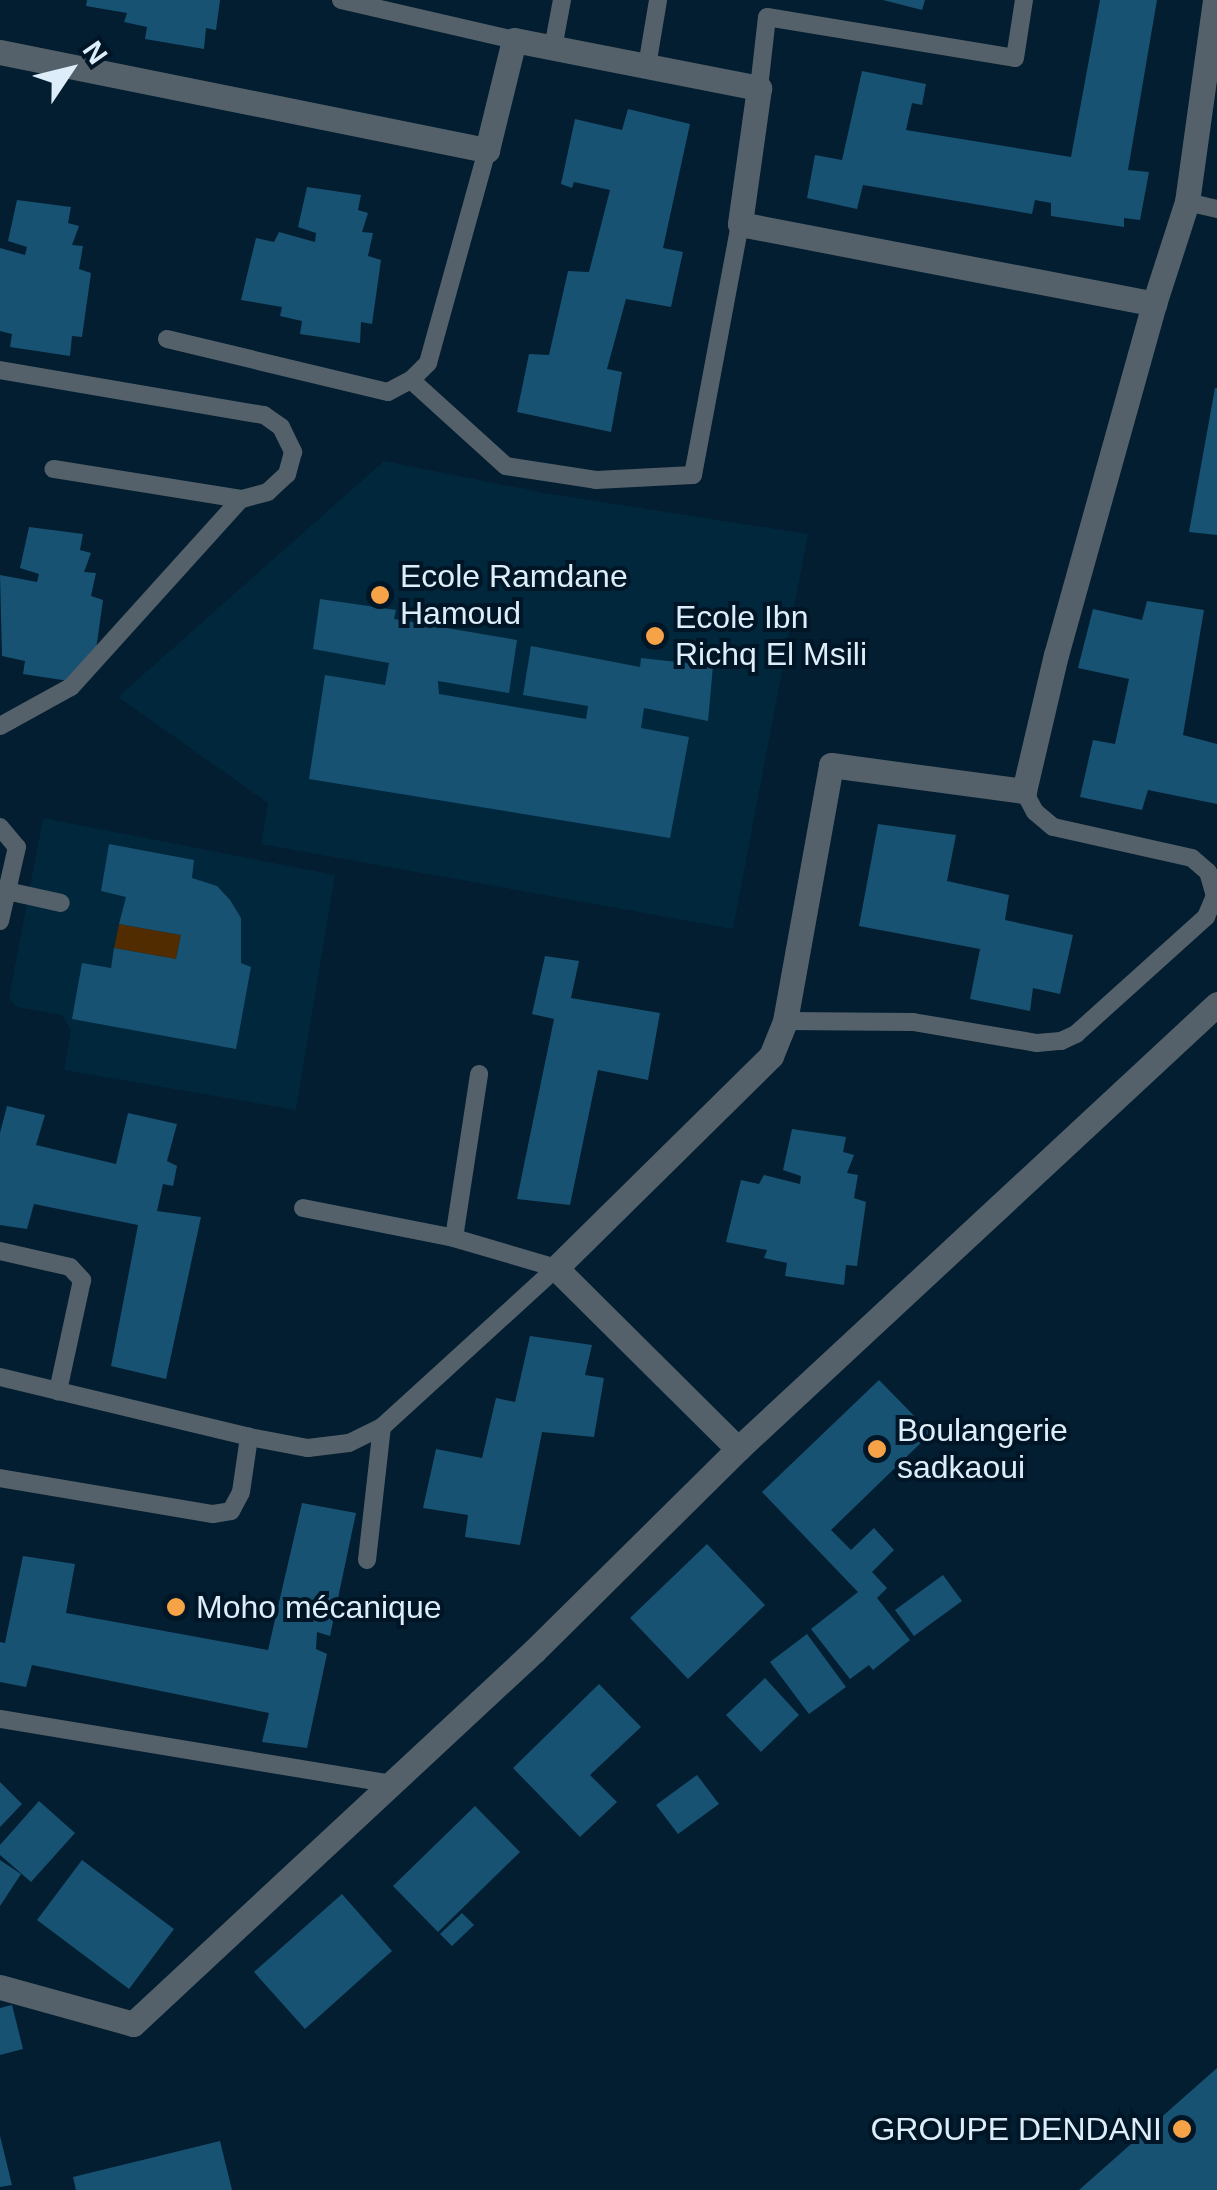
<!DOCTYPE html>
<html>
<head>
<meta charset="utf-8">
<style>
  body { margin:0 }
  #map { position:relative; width:1217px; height:2190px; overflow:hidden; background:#021e30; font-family:Helvetica,sans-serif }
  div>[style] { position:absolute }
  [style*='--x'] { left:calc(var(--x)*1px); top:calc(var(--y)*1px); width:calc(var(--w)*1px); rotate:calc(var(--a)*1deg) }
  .built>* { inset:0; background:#01273d }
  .green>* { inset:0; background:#502c00 }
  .building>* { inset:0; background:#185273 }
  .service>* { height:18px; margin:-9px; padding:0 9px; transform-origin:9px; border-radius:9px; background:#55616a }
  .minor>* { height:25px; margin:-12.5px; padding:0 12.5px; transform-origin:12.5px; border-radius:12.5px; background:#55616a }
  .tertiary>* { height:25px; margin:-12.5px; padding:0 12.5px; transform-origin:12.5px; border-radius:12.5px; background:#55616a }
  .dots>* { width:28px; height:28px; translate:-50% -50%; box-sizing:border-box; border:5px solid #001525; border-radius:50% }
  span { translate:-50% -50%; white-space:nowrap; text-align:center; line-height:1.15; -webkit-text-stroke:8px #001525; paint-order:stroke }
  .poi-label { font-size:32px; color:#ddeefa }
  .left { translate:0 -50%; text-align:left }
  .right { translate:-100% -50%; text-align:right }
  .north { position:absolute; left:20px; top:20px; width:100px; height:100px; -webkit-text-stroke:8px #001525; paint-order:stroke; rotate:55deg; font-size:28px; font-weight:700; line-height:40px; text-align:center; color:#ddeefa }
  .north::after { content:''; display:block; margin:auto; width:35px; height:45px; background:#ddeefa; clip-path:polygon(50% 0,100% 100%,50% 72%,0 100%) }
</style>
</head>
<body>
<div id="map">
  <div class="built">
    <i style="clip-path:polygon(384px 461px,544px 493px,808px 534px,733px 929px,261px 844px,268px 803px,118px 697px)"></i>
    <i style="clip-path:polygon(43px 818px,335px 875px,296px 1110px,64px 1070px,71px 1030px,62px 1015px,17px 1007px,9px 998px)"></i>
  </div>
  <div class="green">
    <i style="clip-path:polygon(119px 924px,181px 935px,176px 959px,114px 948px)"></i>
  </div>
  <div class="building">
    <i style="clip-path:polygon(87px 0,220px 0,216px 30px,206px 28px,204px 49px,145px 39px,147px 27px,124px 22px,127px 13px,86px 6px)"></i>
    <i style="clip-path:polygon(883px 0,925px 0,922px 10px)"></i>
    <i style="clip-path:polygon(1100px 0,1157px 0,1128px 170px,1149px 172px,1140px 220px,1124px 218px,1124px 227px,1051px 216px,1051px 203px,1035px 200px,1032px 214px,863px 185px,857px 209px,807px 198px,815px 155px,842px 160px,862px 71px,926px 84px,922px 105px,912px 103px,906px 130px,1071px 157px)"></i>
    <i style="clip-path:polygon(628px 109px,690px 124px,663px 248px,683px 252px,671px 307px,626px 299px,607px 369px,622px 372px,611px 432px,517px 412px,529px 354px,549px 355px,568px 271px,589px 272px,610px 190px,574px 182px,572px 188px,561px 184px,575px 119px,622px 130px)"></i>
    <i style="clip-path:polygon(307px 187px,361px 195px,358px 210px,368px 213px,362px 232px,373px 233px,368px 256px,381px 260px,372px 324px,361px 322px,360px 343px,300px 334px,302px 321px,280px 316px,282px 307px,241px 300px,256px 238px,274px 242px,279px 232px,315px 242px,316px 233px,298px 227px)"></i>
    <i style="clip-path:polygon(17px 200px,71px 207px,68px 223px,79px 226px,72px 245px,83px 246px,79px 269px,91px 273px,82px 337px,72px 336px,70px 356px,10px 347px,12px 334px,0 331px,0 248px,25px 255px,27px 247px,8px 241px)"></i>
    <i style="clip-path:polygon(1215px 388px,1217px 388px,1217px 535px,1189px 532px)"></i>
    <i style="clip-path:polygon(29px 527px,83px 534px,80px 550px,91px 553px,84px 572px,96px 573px,91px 596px,103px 600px,94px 664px,82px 683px,23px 674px,25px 661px,2px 656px,0 575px,37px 582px,39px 574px,20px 568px)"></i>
    <i style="clip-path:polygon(320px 599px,396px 610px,394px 619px,517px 640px,509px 693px,438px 681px,439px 694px,586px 719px,588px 706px,523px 695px,531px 646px,640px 667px,641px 658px,713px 666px,708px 721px,644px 708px,641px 728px,689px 737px,670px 838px,309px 779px,325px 675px,385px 685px,389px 663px,313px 649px)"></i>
    <i style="clip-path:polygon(1147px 601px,1204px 610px,1183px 735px,1217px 744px,1217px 804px,1148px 790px,1142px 810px,1080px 797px,1093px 740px,1115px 744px,1129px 679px,1078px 668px,1093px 609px,1142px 620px)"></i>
    <i style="clip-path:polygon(878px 824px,956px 835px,947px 881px,1009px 895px,1005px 920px,1073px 935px,1060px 994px,1033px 988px,1030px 1011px,970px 999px,980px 949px,859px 926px)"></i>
    <i style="clip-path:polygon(109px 844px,194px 860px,192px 878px,217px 886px,230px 900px,241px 918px,241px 963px,251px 967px,236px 1049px,72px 1019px,82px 963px,111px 968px,114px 948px,176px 959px,181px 935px,119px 924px,126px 897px,101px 891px)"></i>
    <i style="clip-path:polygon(545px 956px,579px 961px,571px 998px,660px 1013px,648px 1080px,598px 1070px,570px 1205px,517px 1199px,554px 1019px,532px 1014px)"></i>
    <i style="clip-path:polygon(7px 1106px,45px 1115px,36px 1145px,116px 1164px,128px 1113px,177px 1124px,167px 1161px,177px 1166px,173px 1186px,163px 1184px,157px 1211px,201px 1217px,166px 1379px,111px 1366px,138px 1225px,34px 1204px,27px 1229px,0 1225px,0 1133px)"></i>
    <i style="clip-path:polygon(792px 1129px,846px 1137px,843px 1152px,854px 1155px,847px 1173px,858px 1175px,854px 1198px,866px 1202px,857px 1266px,846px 1265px,844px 1285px,785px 1276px,787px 1263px,764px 1258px,767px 1250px,726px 1242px,741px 1180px,759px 1184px,764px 1175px,800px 1184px,801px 1176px,783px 1170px)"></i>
    <i style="clip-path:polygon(530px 1336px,592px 1345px,585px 1375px,604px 1378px,594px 1437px,542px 1432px,520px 1545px,465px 1537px,468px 1515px,423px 1508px,436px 1449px,482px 1458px,496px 1398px,515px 1402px)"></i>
    <i style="clip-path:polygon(879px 1380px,931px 1433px,831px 1530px,851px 1550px,874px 1528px,894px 1550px,872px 1572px,887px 1588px,877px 1598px,910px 1640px,873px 1670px,869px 1665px,850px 1679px,811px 1629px,858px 1592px,762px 1492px)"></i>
    <i style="clip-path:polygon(302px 1503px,356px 1513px,330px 1636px,317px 1632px,316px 1649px,327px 1654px,307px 1748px,262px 1742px,269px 1713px,32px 1665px,26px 1687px,0 1682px,0 1642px,5px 1643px,23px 1556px,75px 1564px,66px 1613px,268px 1650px)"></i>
    <i style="clip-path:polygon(707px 1544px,765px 1605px,688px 1679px,630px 1618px)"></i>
    <i style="clip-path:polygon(943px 1575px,962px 1601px,914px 1636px,895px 1610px)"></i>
    <i style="clip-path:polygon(807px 1634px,846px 1687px,809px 1714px,770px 1662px)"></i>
    <i style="clip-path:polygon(765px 1678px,799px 1715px,761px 1752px,726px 1715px)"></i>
    <i style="clip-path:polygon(599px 1684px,641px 1727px,590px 1775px,617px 1802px,580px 1837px,513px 1768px)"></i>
    <i style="clip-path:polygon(697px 1775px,719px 1804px,678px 1834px,656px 1805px)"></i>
    <i style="clip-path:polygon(0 1782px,22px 1804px,0 1827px)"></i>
    <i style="clip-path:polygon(39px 1801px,75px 1833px,31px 1882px,0 1855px,0 1845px)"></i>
    <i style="clip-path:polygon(475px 1806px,520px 1852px,438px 1932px,393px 1886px)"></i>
    <i style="clip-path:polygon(0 1860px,21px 1874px,0 1906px)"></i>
    <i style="clip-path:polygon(82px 1860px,174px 1929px,129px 1989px,37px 1920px)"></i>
    <i style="clip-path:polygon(342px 1894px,392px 1951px,305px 2029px,254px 1972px)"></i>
    <i style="clip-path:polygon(462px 1913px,474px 1925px,452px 1946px,440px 1934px)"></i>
    <i style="clip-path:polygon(12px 2005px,23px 2049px,0 2055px,0 2008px)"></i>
    <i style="clip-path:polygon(1217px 2068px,1217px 2190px,1079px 2190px)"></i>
    <i style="clip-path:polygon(0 2136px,12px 2185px,0 2187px)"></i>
    <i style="clip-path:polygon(220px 2141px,232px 2190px,76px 2190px,73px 2177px)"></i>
  </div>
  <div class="service">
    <i style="--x:341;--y:0;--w:178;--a:13"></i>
    <i style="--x:553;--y:48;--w:49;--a:-79.4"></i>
    <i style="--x:647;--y:66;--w:67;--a:-80.5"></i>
    <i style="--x:759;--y:88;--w:71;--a:-83.6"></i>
    <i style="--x:767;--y:17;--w:251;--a:9.4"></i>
    <i style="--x:1015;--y:58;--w:59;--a:-81.2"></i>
    <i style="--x:1187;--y:202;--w:31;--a:13"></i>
    <i style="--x:167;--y:339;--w:227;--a:13.5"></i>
    <i style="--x:388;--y:392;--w:26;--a:-28"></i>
    <i style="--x:411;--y:380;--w:24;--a:-45"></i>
    <i style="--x:428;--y:363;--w:221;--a:-74.5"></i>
    <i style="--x:0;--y:370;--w:268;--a:9.7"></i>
    <i style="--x:264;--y:415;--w:21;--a:35"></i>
    <i style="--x:281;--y:427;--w:28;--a:64"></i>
    <i style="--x:293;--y:452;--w:23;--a:105"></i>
    <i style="--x:287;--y:474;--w:26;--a:137"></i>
    <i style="--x:268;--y:492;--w:28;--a:165"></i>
    <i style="--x:241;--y:499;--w:190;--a:-170.9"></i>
    <i style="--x:411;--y:380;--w:128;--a:42.2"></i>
    <i style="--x:506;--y:466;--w:91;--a:8.8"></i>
    <i style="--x:596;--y:480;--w:97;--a:-3"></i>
    <i style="--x:693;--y:475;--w:255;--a:-79.4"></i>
    <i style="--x:0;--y:726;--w:81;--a:-28.8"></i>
    <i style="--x:71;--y:687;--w:253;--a:-47.9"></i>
    <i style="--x:0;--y:827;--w:26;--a:50"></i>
    <i style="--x:17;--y:847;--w:76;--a:102.9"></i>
    <i style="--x:7;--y:891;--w:55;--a:12.5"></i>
    <i style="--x:785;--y:1021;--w:128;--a:0.4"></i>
    <i style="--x:913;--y:1022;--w:126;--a:9.6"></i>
    <i style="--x:1037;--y:1043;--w:24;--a:-5"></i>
    <i style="--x:1061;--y:1041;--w:17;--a:-25"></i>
    <i style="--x:1076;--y:1034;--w:175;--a:-42"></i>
    <i style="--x:1206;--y:917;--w:23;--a:-67"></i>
    <i style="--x:1215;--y:896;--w:25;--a:-106"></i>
    <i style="--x:1208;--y:872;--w:21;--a:-139"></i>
    <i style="--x:1192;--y:858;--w:142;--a:-167.4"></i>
    <i style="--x:1053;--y:827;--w:23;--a:-140"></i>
    <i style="--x:1035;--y:812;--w:24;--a:-118"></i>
    <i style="--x:303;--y:1208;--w:154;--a:11.2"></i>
    <i style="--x:454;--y:1238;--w:106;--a:16.4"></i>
    <i style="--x:454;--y:1238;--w:166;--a:-81.3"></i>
    <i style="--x:0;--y:1251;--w:72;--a:12.9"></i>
    <i style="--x:70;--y:1267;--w:18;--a:47"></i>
    <i style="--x:82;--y:1280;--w:114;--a:102.2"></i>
    <i style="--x:0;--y:1377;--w:256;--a:13.5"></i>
    <i style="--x:249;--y:1437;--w:60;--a:10.6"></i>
    <i style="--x:308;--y:1448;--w:41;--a:-7"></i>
    <i style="--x:349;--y:1443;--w:37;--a:-26"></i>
    <i style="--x:382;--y:1427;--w:236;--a:-42.4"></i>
    <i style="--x:0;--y:1478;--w:216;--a:9.6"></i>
    <i style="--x:213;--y:1514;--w:18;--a:-9"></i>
    <i style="--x:231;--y:1511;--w:21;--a:-62"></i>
    <i style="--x:241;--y:1492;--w:56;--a:-81.7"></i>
    <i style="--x:367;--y:1560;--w:134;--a:-83.6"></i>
    <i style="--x:0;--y:1719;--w:397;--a:9.4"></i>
  </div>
  <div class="minor">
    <i style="--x:0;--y:52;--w:497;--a:11.4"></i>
    <i style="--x:487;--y:150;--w:113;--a:-76.2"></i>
    <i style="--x:514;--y:40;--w:250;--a:11.1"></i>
    <i style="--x:759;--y:88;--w:137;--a:98"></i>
    <i style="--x:740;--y:224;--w:422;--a:10.9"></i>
    <i style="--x:738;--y:1449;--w:257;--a:-135.2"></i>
    <i style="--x:556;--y:1268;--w:302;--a:-44.6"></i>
    <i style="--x:771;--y:1056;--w:38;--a:-68"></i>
    <i style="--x:785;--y:1021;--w:260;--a:-79.8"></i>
    <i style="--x:831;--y:765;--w:195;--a:7.7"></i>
    <i style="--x:1024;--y:791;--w:140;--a:-76.8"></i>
    <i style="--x:1056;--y:655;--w:364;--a:-74.4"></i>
    <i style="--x:1154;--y:304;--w:107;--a:-72.1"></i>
    <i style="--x:1187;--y:202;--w:204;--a:-82.1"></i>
  </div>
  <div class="tertiary">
    <i style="--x:0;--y:1987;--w:138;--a:15.5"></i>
    <i style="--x:133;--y:2024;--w:548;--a:-42.93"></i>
    <i style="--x:534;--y:1651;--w:287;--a:-44.7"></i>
    <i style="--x:738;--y:1449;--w:654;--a:-42.89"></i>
  </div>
  <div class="dots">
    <i style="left:380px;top:595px;background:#f6a247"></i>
    <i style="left:655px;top:636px;background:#f6a247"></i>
    <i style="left:877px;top:1449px;background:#f6a247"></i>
    <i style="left:176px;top:1607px;background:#f6a247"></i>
    <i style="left:1182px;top:2129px;background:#f6a247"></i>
  </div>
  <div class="poi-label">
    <span class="left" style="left:400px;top:595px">Ecole Ramdane<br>Hamoud</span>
    <span class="left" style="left:675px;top:636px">Ecole Ibn<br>Richq El Msili</span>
    <span class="left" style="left:897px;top:1449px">Boulangerie<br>sadkaoui</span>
    <span class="left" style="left:196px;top:1607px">Moho mécanique</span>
    <span class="right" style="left:1162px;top:2129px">GROUPE DENDANI</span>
  </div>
  <div class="north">N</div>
</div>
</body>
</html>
